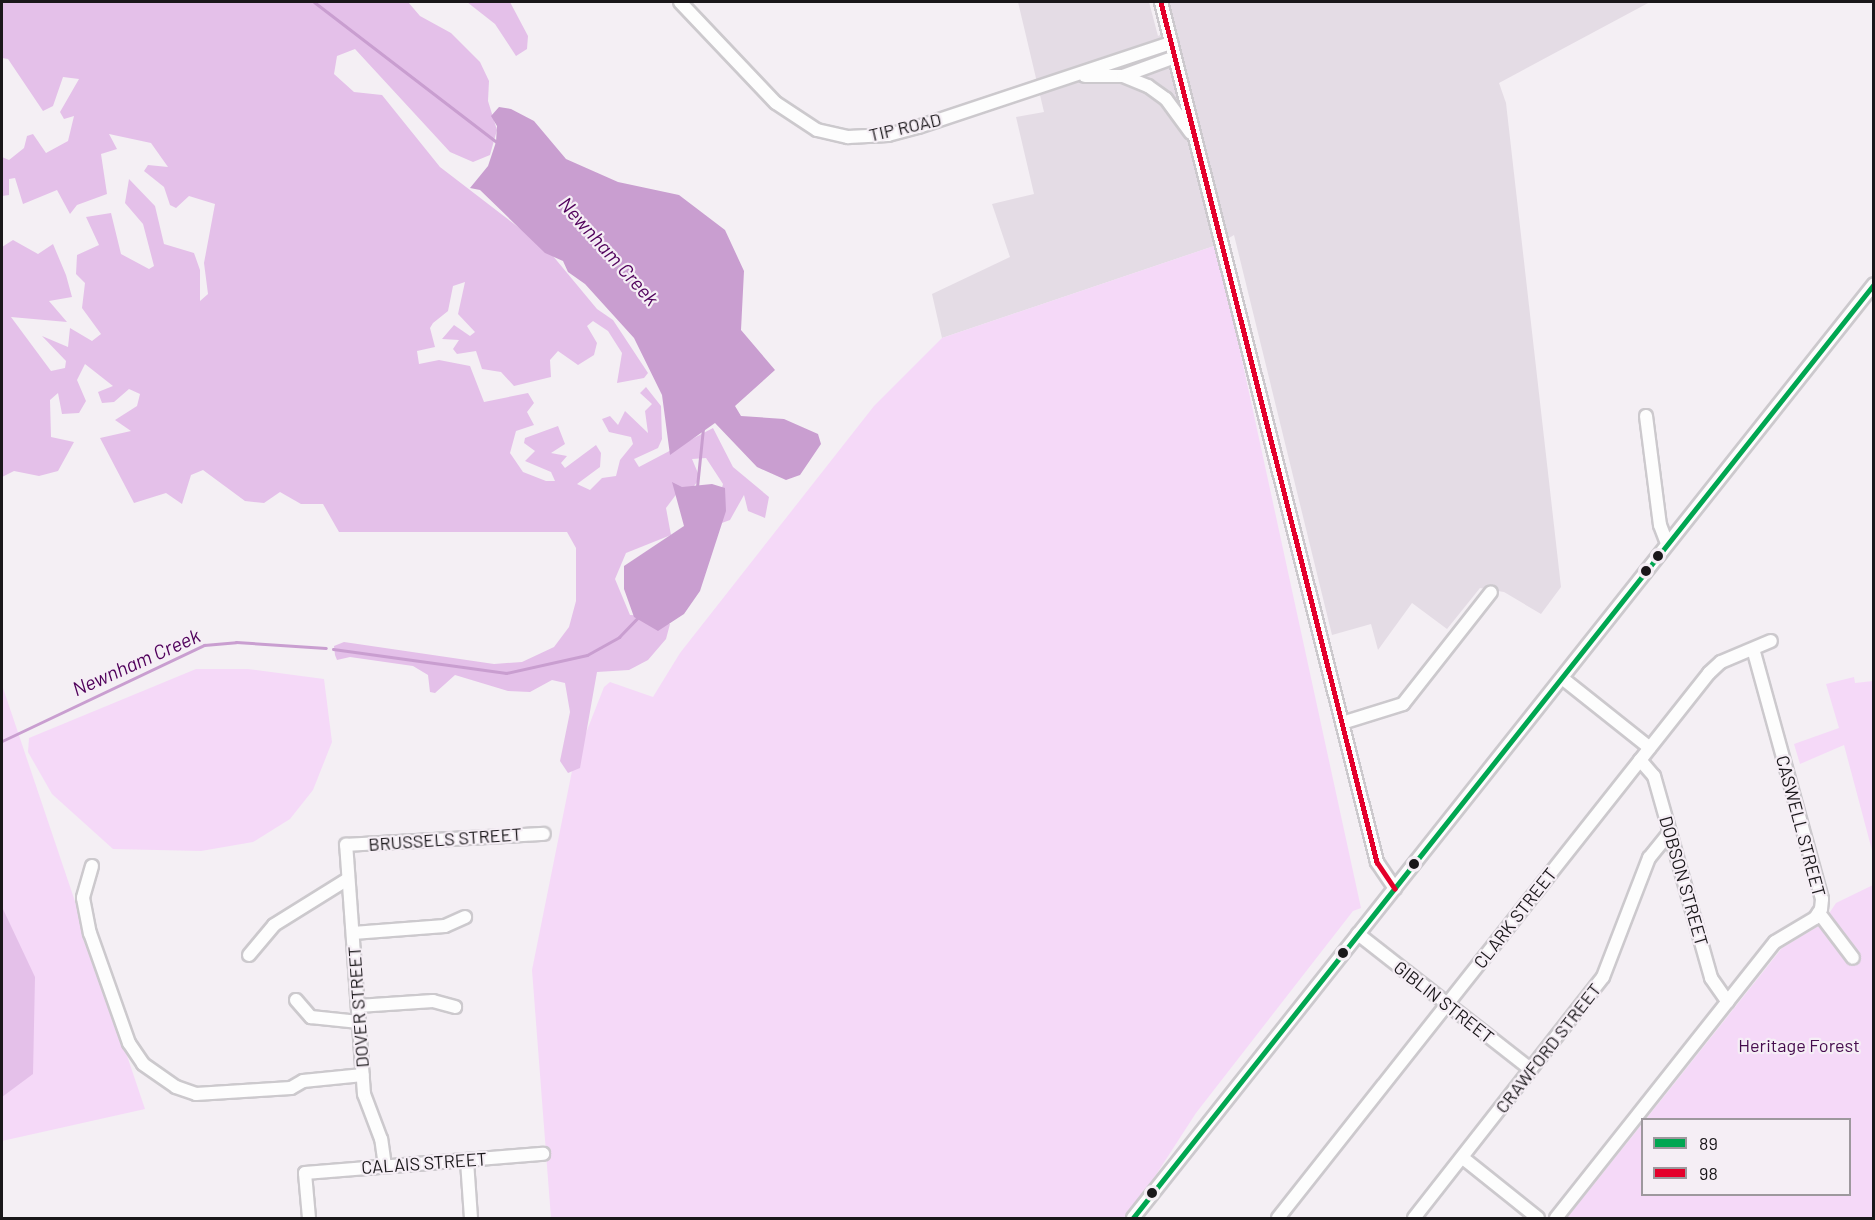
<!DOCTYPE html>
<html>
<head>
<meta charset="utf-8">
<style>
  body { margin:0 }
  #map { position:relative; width:1875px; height:1220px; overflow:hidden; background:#f4eff4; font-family:Barlow,sans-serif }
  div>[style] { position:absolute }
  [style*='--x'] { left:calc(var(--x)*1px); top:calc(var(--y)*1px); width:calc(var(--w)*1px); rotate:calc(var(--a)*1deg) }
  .built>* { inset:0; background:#e4dce5 }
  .green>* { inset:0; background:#f5d9f8 }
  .forest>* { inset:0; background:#e4c0e9 }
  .water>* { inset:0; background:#c99ed0 }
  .stream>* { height:3px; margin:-1.5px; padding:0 1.5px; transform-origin:1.5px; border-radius:1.5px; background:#c99ed0 }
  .roads { filter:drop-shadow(2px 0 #ccc9cd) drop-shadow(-2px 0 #ccc9cd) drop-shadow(0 2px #ccc9cd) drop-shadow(0 -2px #ccc9cd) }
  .minor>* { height:12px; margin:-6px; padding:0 6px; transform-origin:6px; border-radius:6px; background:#fdfdfd }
  .bus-1>* { height:4.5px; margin:-2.25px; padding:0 2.25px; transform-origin:2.25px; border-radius:2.25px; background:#00a651 }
  .bus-2>* { height:4.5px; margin:-2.25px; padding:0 2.25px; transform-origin:2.25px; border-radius:2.25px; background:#e4002b }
  .dots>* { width:16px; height:16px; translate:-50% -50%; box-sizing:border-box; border:3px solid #f5eef5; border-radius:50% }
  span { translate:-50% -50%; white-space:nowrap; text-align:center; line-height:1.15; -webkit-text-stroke:4.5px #f5eef5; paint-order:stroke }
  .street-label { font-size:18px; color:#1a171a }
  .park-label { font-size:18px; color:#450c4d }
  .water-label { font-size:20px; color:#50005b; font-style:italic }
  .frame { position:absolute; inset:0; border:3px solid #1a171a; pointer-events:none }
  .legend { position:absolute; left:1641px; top:1118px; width:210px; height:78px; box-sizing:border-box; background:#f5eef5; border:2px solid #9d989d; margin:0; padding:8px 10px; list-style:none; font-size:18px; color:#1a171a }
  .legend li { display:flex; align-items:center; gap:12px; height:30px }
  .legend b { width:30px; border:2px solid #9d989d }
</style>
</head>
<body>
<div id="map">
  <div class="built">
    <i style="clip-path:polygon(1018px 2px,1149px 2px,1158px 36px,1175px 27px,1169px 2px,1650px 2px,1499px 83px,1506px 103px,1561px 587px,1541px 614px,1504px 592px,1480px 588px,1447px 629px,1412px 603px,1378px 650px,1371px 624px,1332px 635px,1234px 235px,1217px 245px,942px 338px,932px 294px,1010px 257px,992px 204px,1034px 194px,1016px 117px,1044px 112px)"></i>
  </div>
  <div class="green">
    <i style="clip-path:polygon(1217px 245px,1361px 908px,1353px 911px,1196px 1113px,1128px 1218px,551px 1218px,532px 970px,573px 766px,604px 687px,610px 682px,653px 697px,680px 653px,874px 406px,942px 338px)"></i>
    <i style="clip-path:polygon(196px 669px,248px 669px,324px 679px,332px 742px,313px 790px,290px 819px,253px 842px,201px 851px,113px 849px,52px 794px,28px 752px,29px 738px)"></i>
    <i style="clip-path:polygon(1854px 677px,1855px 683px,1873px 681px,1873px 854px,1844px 745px,1800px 764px,1794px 744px,1839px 728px,1826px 684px)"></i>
    <i style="clip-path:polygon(2px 685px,145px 1109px,2px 1141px)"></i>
    <i style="clip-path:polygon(1873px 885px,1873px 1218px,1567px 1218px,1642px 1124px,1642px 1194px,1850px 1194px,1850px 1120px,1646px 1119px,1782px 948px,1822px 924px,1836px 903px)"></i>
  </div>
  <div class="forest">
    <i style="clip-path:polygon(2px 2px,408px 2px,420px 16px,451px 33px,480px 62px,489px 81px,488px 101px,497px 130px,490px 155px,473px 162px,450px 152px,355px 49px,337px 56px,334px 74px,354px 92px,382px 95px,440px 167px,548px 250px,597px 309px,613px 320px,648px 373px,644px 378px,617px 383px,622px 353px,608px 331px,593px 321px,587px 326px,597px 343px,594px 355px,578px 365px,558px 351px,550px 360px,551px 377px,514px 386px,501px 372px,482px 369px,476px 351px,457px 354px,453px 349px,459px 340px,442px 339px,454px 325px,470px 336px,475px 332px,458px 314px,465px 282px,453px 286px,448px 311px,433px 323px,430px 328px,435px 347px,417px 351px,419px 364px,439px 360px,470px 366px,484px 402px,528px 393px,534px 403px,527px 412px,534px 425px,516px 431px,510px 453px,523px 472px,546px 481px,555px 481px,551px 472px,525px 461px,535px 451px,524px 443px,525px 438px,558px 426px,565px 444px,551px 453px,567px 456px,561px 463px,565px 468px,596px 445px,601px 453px,600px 467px,577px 484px,590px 490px,602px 478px,616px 476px,620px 460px,633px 444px,631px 437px,609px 432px,602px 419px,610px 416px,618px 425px,625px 411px,648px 433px,645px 411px,652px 404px,640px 393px,646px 387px,661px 406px,662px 439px,658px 448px,634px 459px,639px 467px,713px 428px,733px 467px,769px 497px,765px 518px,748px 511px,744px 495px,730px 520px,719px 524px,714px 517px,723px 484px,706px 458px,692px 459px,700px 478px,691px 490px,678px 492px,666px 508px,671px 535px,626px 553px,615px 579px,630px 615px,655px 616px,670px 624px,666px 639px,648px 660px,629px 670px,597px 672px,580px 768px,568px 773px,560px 761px,570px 712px,565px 683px,552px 680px,530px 692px,508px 691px,455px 675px,435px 693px,430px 692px,428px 675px,413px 666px,350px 657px,337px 660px,335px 655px,334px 646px,344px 642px,494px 664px,522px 662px,554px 647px,569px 627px,576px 601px,576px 548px,567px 532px,339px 532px,323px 504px,301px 504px,280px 492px,264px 503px,245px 501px,203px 470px,191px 475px,182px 504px,166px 493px,134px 503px,100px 438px,131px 431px,115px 420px,137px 406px,140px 394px,129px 389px,114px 402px,102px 403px,98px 392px,113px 386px,85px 364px,77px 380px,86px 401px,79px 413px,62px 414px,58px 393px,50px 400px,51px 437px,74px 442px,58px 471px,39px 476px,14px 471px,2px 477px,2px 247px,13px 240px,38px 254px,53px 244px,66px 275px,72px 297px,49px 301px,67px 322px,11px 317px,51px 371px,65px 368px,66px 361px,42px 336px,68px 347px,70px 328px,92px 341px,101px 334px,82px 308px,85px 283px,76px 274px,77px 255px,99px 245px,86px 217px,111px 213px,121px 254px,149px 269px,154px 266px,143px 224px,125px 203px,129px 179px,155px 206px,164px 244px,194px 253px,200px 270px,200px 301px,208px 294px,204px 263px,215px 204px,189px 196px,176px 208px,170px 205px,164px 187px,144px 171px,148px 165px,168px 167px,151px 143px,109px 134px,117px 149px,101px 154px,107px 194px,77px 205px,70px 214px,57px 190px,23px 204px,15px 178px,9px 179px,9px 195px,2px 196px,2px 157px,9px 160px,24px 148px,27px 136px,33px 134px,46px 153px,68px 141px,74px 116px,64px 119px,60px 112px,79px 79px,63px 77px,53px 106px,43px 111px,8px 59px,2px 58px)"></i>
    <i style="clip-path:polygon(467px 2px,510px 2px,528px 36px,527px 49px,516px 56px,495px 24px)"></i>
    <i style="clip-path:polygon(2px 907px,35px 977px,33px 1074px,2px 1097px)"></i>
  </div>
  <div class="water">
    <i style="clip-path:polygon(499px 107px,511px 109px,534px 121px,566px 159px,618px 182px,679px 195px,725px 230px,744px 271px,741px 330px,775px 370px,735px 406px,741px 416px,784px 419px,818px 434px,821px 444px,800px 475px,786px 480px,757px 467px,715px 423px,670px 455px,662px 395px,634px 338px,585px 284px,568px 272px,563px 261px,545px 253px,480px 190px,470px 188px,488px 166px,496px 142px,497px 126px,491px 116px)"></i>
    <i style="clip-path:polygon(672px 482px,682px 487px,712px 484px,725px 488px,726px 511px,700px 591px,684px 614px,658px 631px,634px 617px,624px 589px,624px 566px,684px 526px)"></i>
  </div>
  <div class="stream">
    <i style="--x:314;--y:2;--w:232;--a:37.5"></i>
    <i style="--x:697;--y:487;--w:59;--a:-84.2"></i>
    <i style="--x:333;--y:649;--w:175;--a:7.9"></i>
    <i style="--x:506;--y:673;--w:83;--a:-12.5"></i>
    <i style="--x:587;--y:655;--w:37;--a:-29"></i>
    <i style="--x:619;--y:637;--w:29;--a:-46"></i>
    <i style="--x:2;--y:741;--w:224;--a:-25.4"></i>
    <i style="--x:204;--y:645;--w:32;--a:-5"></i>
    <i style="--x:236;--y:642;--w:90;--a:3.8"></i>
  </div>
  <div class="roads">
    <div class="minor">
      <i style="--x:680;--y:2;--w:139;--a:46.5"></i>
      <i style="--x:776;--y:103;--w:49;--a:33.4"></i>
      <i style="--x:817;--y:130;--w:32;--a:13"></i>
      <i style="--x:848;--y:137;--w:40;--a:-2.9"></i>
      <i style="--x:888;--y:135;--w:31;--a:-15"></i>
      <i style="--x:918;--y:127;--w:267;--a:-18.4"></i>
      <i style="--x:1161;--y:2;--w:887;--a:75.9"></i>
      <i style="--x:1377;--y:862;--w:32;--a:56"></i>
      <i style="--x:1085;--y:76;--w:38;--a:0"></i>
      <i style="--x:1123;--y:76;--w:27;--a:22"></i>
      <i style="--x:1148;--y:86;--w:22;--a:36"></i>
      <i style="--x:1166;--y:99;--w:42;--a:53.7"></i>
      <i style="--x:1123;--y:76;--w:55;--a:-20.1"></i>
      <i style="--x:1646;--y:416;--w:110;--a:82.7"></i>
      <i style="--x:1660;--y:525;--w:19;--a:69"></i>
      <i style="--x:1562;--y:678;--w:112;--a:38.5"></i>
      <i style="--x:1342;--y:723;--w:64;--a:-17.3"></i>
      <i style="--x:1403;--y:704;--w:142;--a:-51.8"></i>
      <i style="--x:1640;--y:760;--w:21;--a:49"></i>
      <i style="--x:1654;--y:776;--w:210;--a:74.2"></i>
      <i style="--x:1711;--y:978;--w:29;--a:55"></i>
      <i style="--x:92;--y:866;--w:33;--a:106"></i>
      <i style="--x:83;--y:898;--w:36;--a:79"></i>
      <i style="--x:90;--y:933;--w:117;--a:70.5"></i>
      <i style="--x:129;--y:1043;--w:25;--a:56"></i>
      <i style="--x:143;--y:1064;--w:40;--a:34.9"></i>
      <i style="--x:176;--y:1087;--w:21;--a:19"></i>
      <i style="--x:196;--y:1094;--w:95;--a:-3.6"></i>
      <i style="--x:291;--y:1088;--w:14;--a:-30"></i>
      <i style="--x:303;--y:1081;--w:60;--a:-5.7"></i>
      <i style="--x:1819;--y:913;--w:56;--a:52.9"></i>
      <i style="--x:353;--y:933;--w:92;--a:-4.4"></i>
      <i style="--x:445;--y:926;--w:22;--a:-24"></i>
      <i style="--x:1358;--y:934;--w:219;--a:38.1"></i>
      <i style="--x:249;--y:955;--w:39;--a:-50"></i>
      <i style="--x:274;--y:925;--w:87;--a:-31.9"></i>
      <i style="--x:296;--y:1000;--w:23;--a:49"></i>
      <i style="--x:311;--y:1017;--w:48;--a:5.9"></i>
      <i style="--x:358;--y:1006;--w:75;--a:-3.8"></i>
      <i style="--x:433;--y:1001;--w:23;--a:15"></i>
      <i style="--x:1463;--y:1158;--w:96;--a:38.7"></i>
      <i style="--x:467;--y:1161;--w:57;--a:86"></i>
      <i style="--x:385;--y:1166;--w:27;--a:-98"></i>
      <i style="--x:381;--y:1139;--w:48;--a:-110.7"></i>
      <i style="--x:364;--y:1094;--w:250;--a:-94.1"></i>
      <i style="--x:346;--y:845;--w:198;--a:-3.2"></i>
      <i style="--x:309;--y:1218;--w:45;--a:-95.1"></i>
      <i style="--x:305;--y:1173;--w:239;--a:-4.6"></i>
      <i style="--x:1133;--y:1218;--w:1192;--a:-51.57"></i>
      <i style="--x:1278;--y:1218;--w:695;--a:-51.66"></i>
      <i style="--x:1709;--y:673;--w:16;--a:-43"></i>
      <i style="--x:1721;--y:662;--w:54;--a:-22.8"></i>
      <i style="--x:1414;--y:1218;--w:306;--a:-51.9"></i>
      <i style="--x:1603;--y:977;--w:128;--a:-68.9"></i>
      <i style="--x:1649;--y:858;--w:33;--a:-51"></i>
      <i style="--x:1556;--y:1218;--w:352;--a:-51.6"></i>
      <i style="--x:1775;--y:942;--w:47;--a:-31"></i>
      <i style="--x:1815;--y:918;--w:11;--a:-56"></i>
      <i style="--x:1821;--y:909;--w:10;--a:-84"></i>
      <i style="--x:1822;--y:899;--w:259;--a:-105.4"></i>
    </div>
  </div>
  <div class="bus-1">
    <i style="--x:1133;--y:1218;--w:1192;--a:-51.57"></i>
  </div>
  <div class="bus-2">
    <i style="--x:1161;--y:2;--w:887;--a:75.9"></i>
    <i style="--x:1377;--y:862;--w:32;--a:56"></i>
  </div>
  <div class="dots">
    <i style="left:1658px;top:556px;background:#1a171a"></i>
    <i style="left:1646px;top:571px;background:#1a171a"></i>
    <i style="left:1414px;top:864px;background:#1a171a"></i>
    <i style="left:1343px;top:953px;background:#1a171a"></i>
    <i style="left:1152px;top:1193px;background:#1a171a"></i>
  </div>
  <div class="street-label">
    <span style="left:905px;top:127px;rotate:-13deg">TIP ROAD</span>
    <span style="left:1801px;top:826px;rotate:75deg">CASWELL STREET</span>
    <span style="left:445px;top:839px;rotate:-4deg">BRUSSELS STREET</span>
    <span style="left:1684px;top:881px;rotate:74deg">DOBSON STREET</span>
    <span style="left:1515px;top:918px;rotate:-52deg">CLARK STREET</span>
    <span style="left:1444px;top:1002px;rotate:38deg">GIBLIN STREET</span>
    <span style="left:358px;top:1007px;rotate:-94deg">DOVER STREET</span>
    <span style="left:1548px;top:1048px;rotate:-52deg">CRAWFORD STREET</span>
    <span style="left:424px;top:1163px;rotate:-4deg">CALAIS STREET</span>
  </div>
  <div class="park-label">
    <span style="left:1799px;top:1045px">Heritage Forest</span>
  </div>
  <div class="water-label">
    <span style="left:609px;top:251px;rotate:48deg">Newnham Creek</span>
    <span style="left:136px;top:662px;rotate:-24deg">Newnham Creek</span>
  </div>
  <div class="frame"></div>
  <ul class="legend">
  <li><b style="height:8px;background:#00a651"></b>89</li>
  <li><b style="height:8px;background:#e4002b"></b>98</li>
  </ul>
</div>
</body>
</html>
